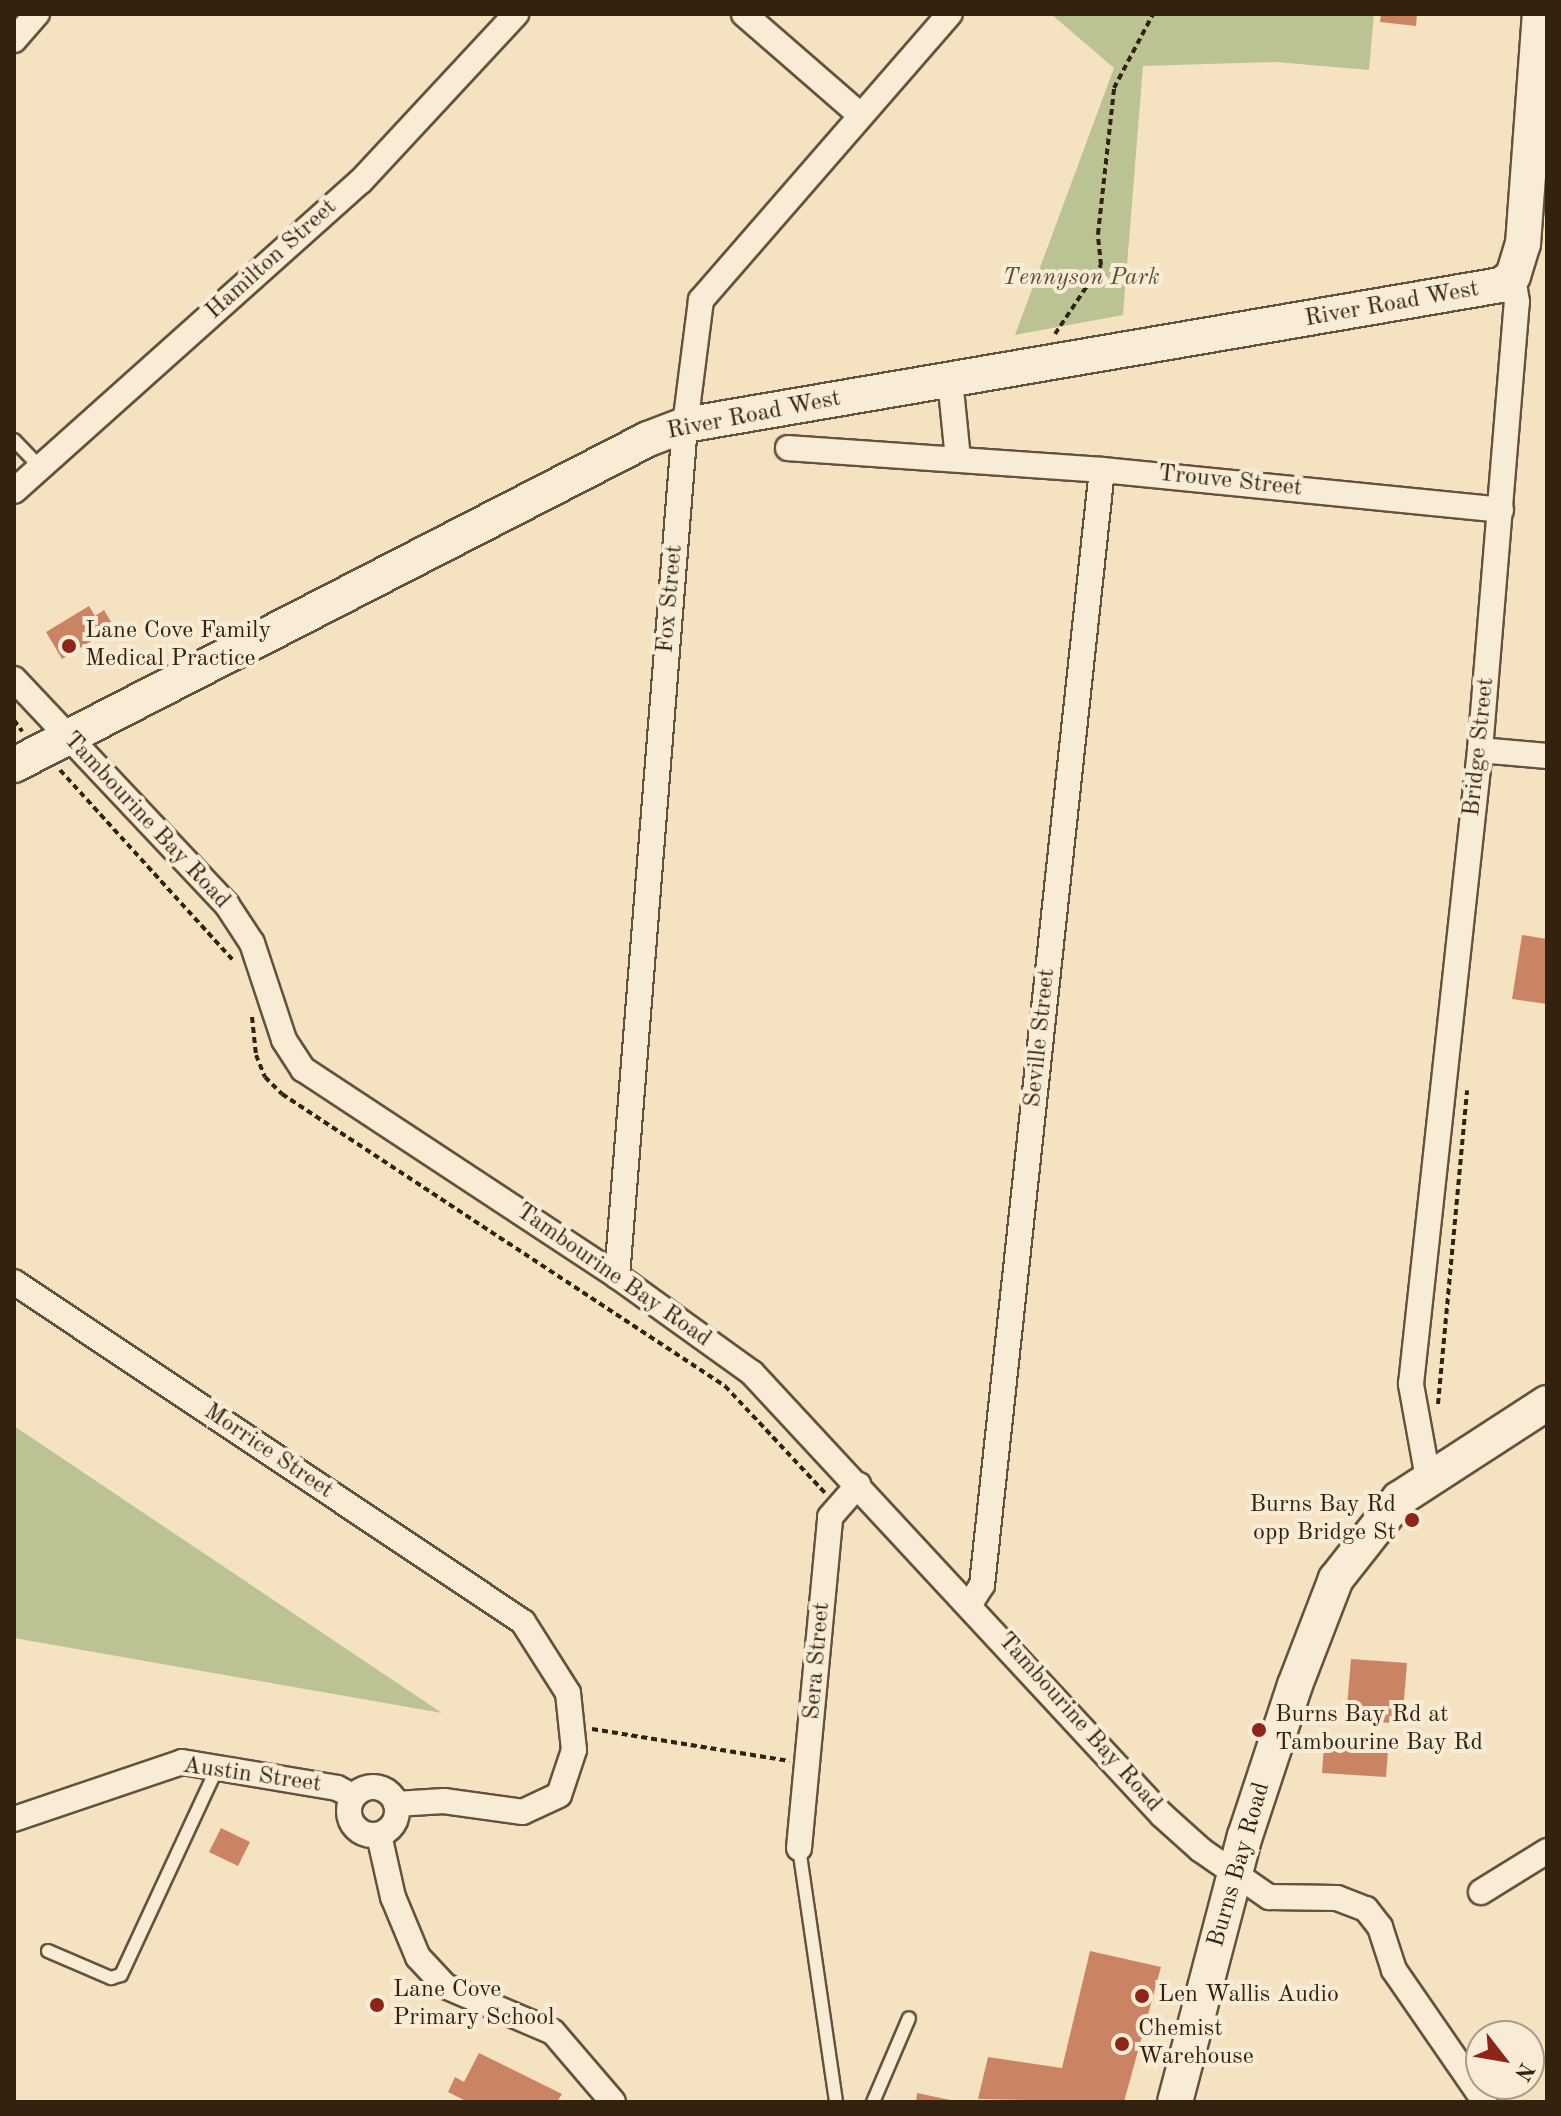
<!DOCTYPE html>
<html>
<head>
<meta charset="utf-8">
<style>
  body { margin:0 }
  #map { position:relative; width:1561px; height:2116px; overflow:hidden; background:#f5e2c1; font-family:"Old Standard TT",serif }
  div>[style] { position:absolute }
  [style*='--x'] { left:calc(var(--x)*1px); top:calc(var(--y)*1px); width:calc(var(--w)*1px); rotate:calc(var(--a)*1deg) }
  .green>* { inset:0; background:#bbc393 }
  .building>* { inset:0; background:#ca8463 }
  .path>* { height:4px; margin-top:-2px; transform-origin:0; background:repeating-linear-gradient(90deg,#332210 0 6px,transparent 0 10px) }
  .roads { filter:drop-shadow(2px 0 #64523c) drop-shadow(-2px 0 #64523c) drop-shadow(0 2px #64523c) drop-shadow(0 -2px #64523c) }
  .lane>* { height:12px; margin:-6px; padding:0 6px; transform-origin:6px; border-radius:6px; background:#f8ecd7 }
  .street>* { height:24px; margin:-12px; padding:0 12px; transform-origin:12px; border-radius:12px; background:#f8ecd7 }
  .street>.ring { margin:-12px; padding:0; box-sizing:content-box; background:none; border:24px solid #f8ecd7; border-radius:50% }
  .secondary>* { height:34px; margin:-17px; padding:0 17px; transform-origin:17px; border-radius:17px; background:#f8ecd7 }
  .dots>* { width:22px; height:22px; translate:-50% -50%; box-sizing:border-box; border:4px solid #f8ecd7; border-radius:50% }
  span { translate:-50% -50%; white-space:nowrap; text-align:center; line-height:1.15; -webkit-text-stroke:8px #f8ecd7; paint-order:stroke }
  .street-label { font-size:24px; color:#332210 }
  .park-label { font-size:24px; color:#5c5237; font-style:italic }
  .poi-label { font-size:24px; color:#332210 }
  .left { translate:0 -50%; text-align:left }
  .right { translate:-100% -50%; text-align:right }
  .frame { position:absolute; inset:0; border:16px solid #332210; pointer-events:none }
  .north { position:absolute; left:1465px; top:2020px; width:80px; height:80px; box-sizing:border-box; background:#f8ecd7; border:2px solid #a99b87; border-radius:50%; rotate:121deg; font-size:22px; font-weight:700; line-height:32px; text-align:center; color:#332210 }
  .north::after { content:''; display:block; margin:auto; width:28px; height:36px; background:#8f2418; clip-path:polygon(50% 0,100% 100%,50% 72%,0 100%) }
</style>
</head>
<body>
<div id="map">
  <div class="green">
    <i style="clip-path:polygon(1051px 14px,1374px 14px,1369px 70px,1276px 62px,1143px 66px,1123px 315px,1015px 335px,1114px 68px)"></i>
    <i style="clip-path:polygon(14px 1426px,442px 1713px,14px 1638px)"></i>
  </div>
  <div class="building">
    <i style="clip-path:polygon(1381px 14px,1417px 14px,1416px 26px,1380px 22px)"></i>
    <i style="clip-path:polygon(89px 606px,95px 616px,104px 610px,114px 627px,62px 659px,46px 632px)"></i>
    <i style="clip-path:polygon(1522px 935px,1547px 939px,1547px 1004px,1512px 999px)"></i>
    <i style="clip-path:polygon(1351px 1659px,1407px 1663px,1402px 1724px,1346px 1719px)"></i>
    <i style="clip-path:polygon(1324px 1745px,1388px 1750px,1386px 1777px,1322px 1773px)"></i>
    <i style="clip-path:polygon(221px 1828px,250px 1842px,238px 1866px,209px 1852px)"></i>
    <i style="clip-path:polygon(1090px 1951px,1161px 1967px,1124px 2102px,978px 2099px,988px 2057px,1062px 2068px)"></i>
    <i style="clip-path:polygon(479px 2053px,562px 2094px,557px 2102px,468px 2102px,448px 2092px,455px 2077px,464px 2082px)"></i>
    <i style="clip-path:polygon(917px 2093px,955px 2101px,955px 2102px,916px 2102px)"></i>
  </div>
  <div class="path">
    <i style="--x:1055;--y:334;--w:83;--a:-56.3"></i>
    <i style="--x:1101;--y:265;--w:31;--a:-96"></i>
    <i style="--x:1098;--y:234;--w:147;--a:-83.7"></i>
    <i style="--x:1114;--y:88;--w:84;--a:-62.2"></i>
    <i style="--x:14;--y:720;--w:14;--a:54"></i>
    <i style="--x:60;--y:770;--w:257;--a:47.7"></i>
    <i style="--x:252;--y:1017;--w:38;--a:84"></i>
    <i style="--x:256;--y:1055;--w:24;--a:68"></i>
    <i style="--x:265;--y:1077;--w:24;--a:45"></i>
    <i style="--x:282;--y:1094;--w:531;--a:33.39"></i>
    <i style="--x:725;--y:1386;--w:146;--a:46.9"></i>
    <i style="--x:1438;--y:1404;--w:315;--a:-84.7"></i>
    <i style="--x:592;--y:1729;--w:200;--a:9.2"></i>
  </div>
  <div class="roads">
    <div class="lane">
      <i style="--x:14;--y:440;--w:37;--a:46"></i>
      <i style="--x:799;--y:1848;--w:257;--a:81.7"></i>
      <i style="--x:48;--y:1951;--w:69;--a:23.2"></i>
      <i style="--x:111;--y:1978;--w:10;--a:-17"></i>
      <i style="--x:121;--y:1975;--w:230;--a:-65.1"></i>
      <i style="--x:873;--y:2102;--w:91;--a:-66.8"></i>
    </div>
    <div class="street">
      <i style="--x:744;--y:14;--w:152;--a:41"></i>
      <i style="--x:14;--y:40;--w:35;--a:-49"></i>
      <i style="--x:950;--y:379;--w:80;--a:84.3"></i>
      <i style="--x:788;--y:448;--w:315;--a:4"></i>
      <i style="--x:1102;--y:470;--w:401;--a:5.7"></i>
      <i style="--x:14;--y:491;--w:465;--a:-41.8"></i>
      <i style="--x:361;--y:181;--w:228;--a:-47.1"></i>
      <i style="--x:14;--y:679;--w:311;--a:46.7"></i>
      <i style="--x:227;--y:905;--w:45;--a:56.7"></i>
      <i style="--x:252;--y:943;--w:102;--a:71.7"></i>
      <i style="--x:284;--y:1040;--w:35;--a:57"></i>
      <i style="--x:303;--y:1069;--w:376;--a:33.4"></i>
      <i style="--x:617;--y:1276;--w:166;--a:35.7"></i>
      <i style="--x:752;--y:1373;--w:603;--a:47.15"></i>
      <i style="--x:1162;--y:1815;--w:52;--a:41.9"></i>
      <i style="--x:1201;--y:1850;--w:83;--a:34.7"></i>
      <i style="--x:1269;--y:1897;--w:68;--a:0.8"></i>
      <i style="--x:1337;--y:1898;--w:31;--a:21"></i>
      <i style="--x:1366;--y:1909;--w:23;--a:52"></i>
      <i style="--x:1380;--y:1927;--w:45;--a:72"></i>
      <i style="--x:1394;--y:1970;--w:160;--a:55.4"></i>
      <i style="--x:1480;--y:750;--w:67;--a:5.1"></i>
      <i style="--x:617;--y:1276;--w:854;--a:-85.43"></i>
      <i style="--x:685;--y:425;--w:126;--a:-82.7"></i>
      <i style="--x:701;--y:300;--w:379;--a:-49"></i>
      <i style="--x:14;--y:1282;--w:612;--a:33.74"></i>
      <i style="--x:523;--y:1622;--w:84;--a:57.6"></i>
      <i style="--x:568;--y:1693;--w:57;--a:84"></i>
      <i style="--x:574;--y:1750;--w:47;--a:108.4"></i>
      <i style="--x:559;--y:1795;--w:40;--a:155"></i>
      <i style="--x:523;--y:1812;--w:80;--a:-172.1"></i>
      <i style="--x:444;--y:1801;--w:48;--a:176.4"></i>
      <i style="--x:1428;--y:1478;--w:96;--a:-100.3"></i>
      <i style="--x:1411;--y:1384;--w:638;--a:-83.79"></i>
      <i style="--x:1480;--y:750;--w:450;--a:-85.3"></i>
      <i style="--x:1517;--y:302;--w:26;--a:-99"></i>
      <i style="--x:970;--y:1604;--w:22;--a:-58"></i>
      <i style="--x:982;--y:1585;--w:1121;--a:-83.86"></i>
      <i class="ring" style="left:349px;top:1787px;width:24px;height:24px"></i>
      <i style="--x:14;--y:1819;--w:177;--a:-18.7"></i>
      <i style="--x:182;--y:1762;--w:157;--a:9.5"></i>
      <i style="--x:337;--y:1788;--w:18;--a:27"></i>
      <i style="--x:379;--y:1835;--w:64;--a:77.3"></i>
      <i style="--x:393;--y:1897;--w:65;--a:67.4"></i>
      <i style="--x:418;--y:1957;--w:40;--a:47"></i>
      <i style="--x:445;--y:1986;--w:117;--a:23.1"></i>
      <i style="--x:553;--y:2032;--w:92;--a:49.4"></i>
      <i style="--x:799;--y:1848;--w:332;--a:-84.6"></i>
      <i style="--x:830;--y:1517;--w:43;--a:-48.8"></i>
      <i style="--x:1481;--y:1892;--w:78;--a:-31.8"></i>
    </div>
    <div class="secondary">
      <i style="--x:14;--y:765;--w:713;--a:-27.21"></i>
      <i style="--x:648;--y:439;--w:40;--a:-21"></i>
      <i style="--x:685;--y:425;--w:828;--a:-9.74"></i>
      <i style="--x:1501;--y:285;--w:15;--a:-37"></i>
      <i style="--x:1513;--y:276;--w:34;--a:-73"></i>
      <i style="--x:1523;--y:244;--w:231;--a:-85.8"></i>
      <i style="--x:1175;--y:2102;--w:275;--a:-75.3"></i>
      <i style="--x:1245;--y:1836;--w:159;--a:-71.7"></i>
      <i style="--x:1295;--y:1685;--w:114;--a:-68.9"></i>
      <i style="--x:1336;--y:1579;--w:102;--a:-51.8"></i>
      <i style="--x:1399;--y:1499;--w:176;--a:-33"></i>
    </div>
  </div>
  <div class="dots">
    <i style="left:69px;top:646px;background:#8f2418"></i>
    <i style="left:1412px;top:1520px;background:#8f2418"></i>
    <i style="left:1259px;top:1730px;background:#8f2418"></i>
    <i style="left:1142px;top:1996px;background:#8f2418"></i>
    <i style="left:377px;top:2005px;background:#8f2418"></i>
    <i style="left:1122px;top:2044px;background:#8f2418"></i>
  </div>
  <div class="street-label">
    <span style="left:272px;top:260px;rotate:-42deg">Hamilton Street</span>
    <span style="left:1392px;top:305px;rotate:-10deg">River Road West</span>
    <span style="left:754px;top:416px;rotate:-11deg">River Road West</span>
    <span style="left:1230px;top:482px;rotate:6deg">Trouve Street</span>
    <span style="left:671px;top:599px;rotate:-85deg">Fox Street</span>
    <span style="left:1480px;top:747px;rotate:-84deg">Bridge Street</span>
    <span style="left:146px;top:821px;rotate:47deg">Tambourine Bay Road</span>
    <span style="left:1041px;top:1038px;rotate:-84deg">Seville Street</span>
    <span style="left:613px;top:1276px;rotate:35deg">Tambourine Bay Road</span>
    <span style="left:268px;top:1452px;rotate:34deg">Morrice Street</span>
    <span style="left:818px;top:1661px;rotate:-85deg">Sera Street</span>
    <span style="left:1079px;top:1723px;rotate:48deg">Tambourine Bay Road</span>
    <span style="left:252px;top:1776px;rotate:8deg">Austin Street</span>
    <span style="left:1240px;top:1865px;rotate:-74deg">Burns Bay Road</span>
  </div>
  <div class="park-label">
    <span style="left:1081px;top:279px">Tennyson Park</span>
  </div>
  <div class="poi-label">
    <span class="left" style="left:85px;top:646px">Lane Cove Family<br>Medical Practice</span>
    <span class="right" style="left:1396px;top:1520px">Burns Bay Rd<br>opp Bridge St</span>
    <span class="left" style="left:1275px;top:1730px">Burns Bay Rd at<br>Tambourine Bay Rd</span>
    <span class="left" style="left:393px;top:2005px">Lane Cove<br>Primary School</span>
    <span class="left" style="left:1158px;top:1996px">Len Wallis Audio</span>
    <span class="left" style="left:1138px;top:2044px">Chemist<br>Warehouse</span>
  </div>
  <div class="frame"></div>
  <div class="north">N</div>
</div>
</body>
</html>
